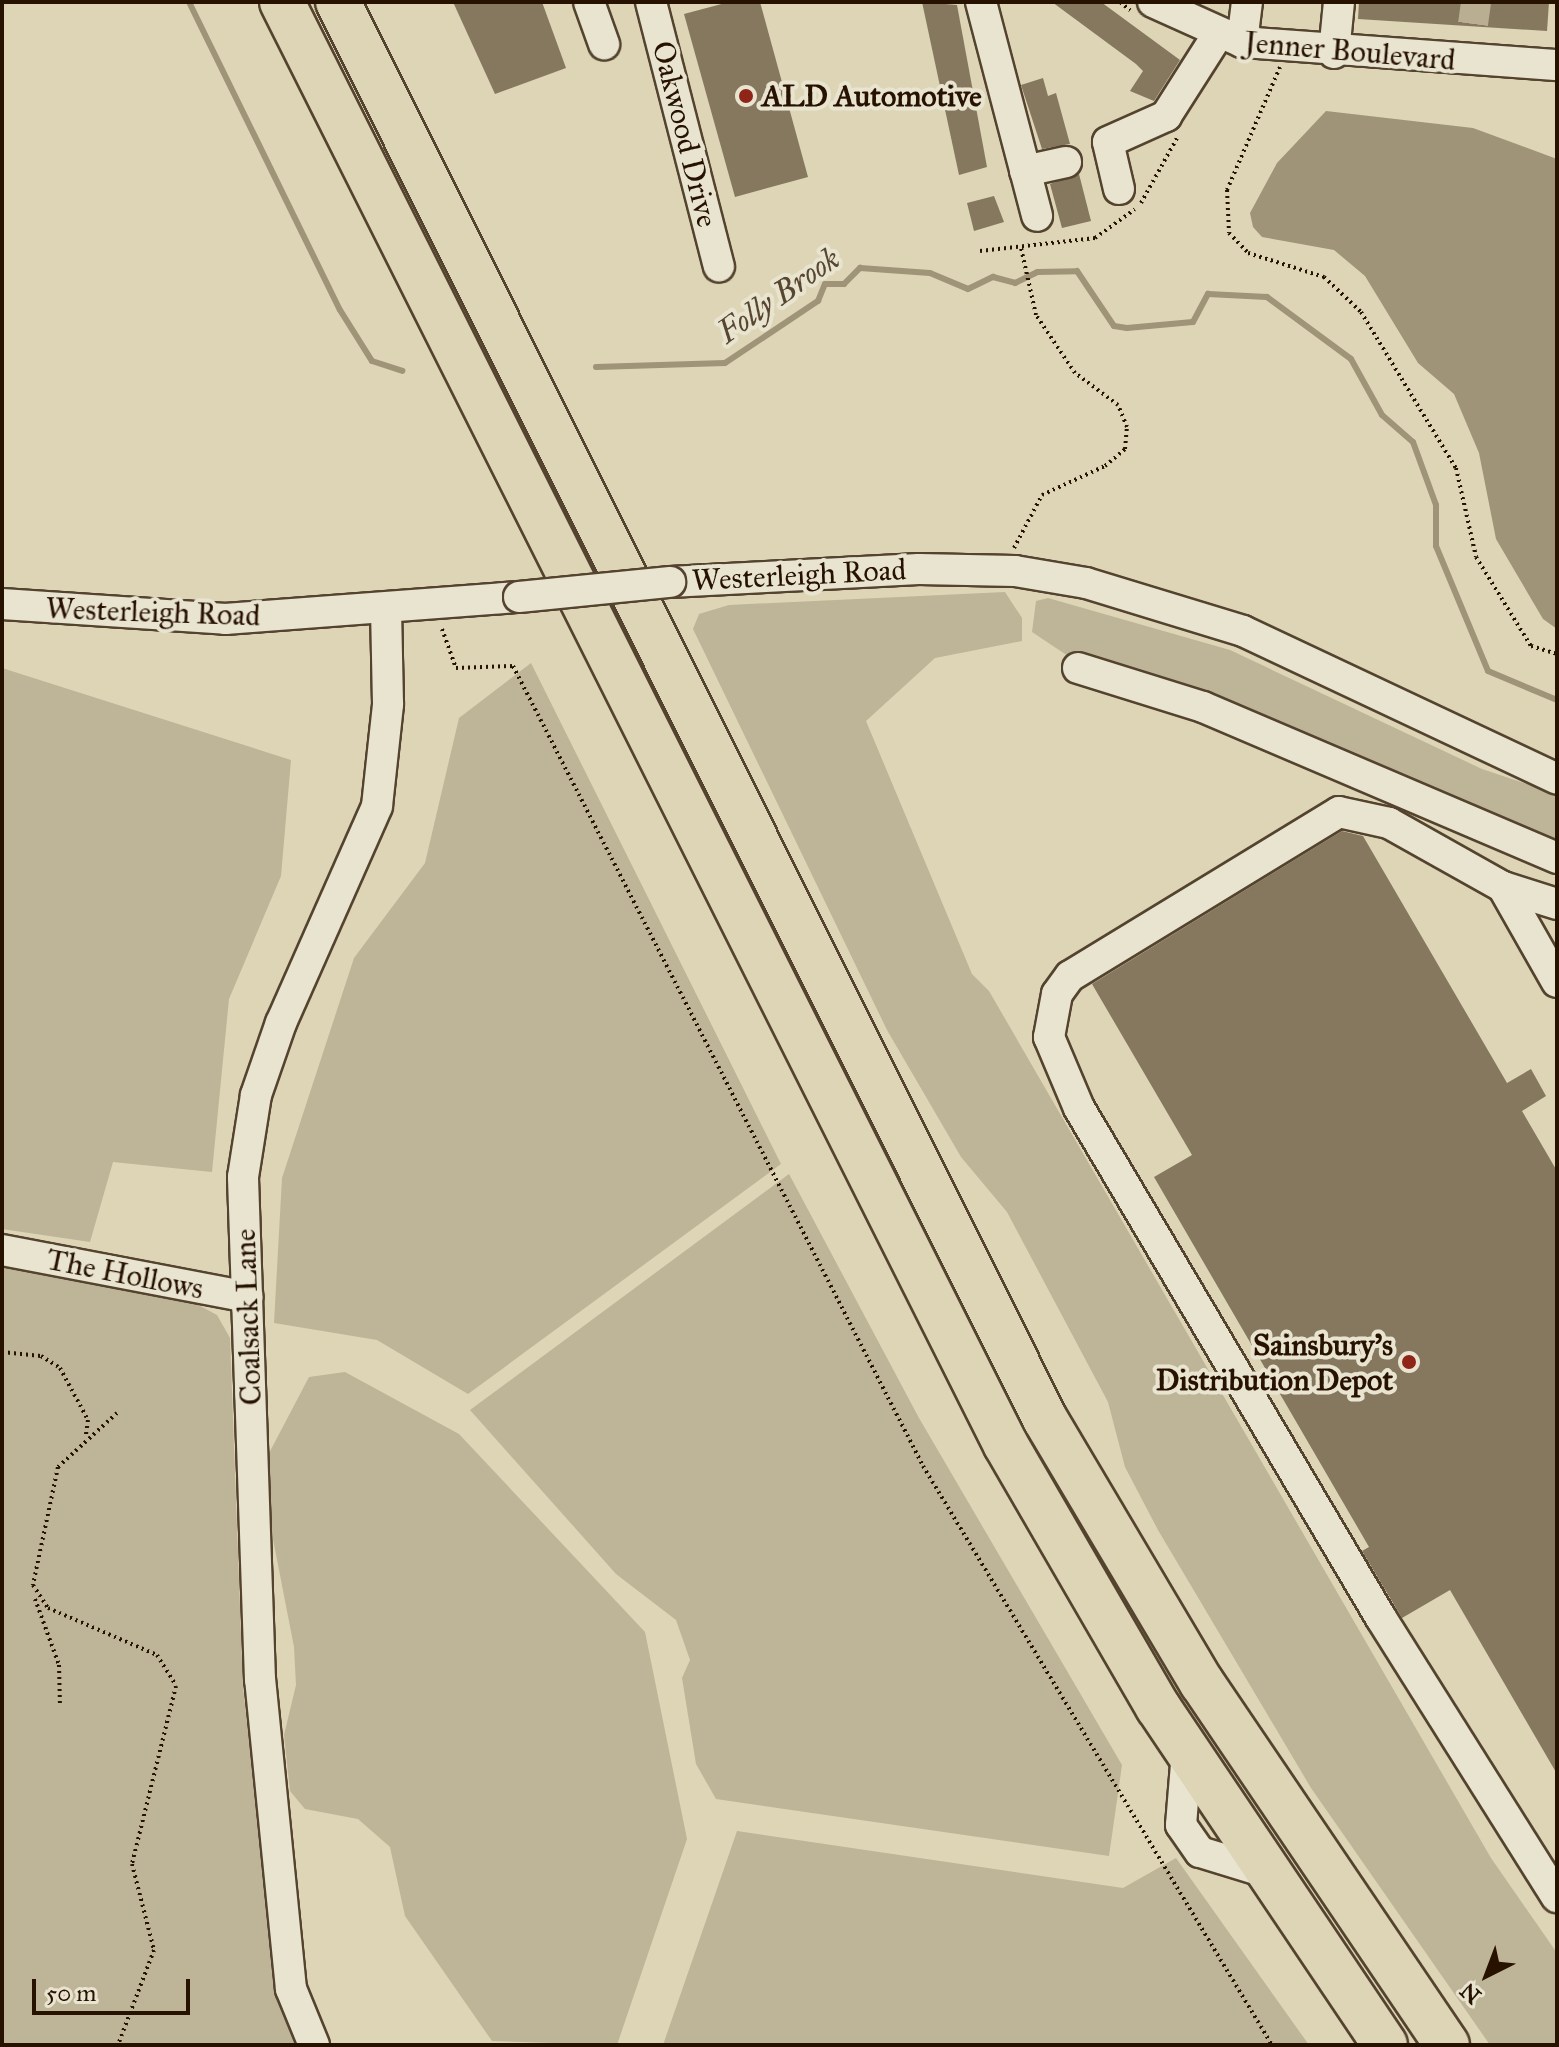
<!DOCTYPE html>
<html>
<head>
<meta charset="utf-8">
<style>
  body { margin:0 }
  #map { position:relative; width:1559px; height:2047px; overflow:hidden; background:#ddd5b6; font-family:"IM FELL Great Primer",serif }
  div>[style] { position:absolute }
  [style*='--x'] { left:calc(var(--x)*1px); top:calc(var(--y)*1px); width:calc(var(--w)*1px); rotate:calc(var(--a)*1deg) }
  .green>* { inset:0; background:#beb497 }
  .water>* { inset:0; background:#9f9378 }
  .stream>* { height:6px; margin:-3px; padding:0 3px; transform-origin:3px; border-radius:3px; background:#9f9378 }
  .building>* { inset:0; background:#86775f }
  .minor-tunnel>* { height:30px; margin-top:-15px; transform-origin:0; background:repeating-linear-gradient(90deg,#b9ae92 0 30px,transparent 0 45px) }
  .path>* { height:4px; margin-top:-2px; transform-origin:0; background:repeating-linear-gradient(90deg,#271200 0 2px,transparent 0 6px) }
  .roads { filter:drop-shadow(2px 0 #54432e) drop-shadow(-2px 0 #54432e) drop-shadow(0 2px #54432e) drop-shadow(0 -2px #54432e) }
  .minor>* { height:30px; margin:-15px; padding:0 15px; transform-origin:15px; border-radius:15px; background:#e9e4d0 }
  .highway>* { height:44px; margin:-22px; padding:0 22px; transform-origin:22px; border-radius:22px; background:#ddd5b6 }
  .bridges { filter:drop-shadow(2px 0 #54432e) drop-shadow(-2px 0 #54432e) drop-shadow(0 2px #54432e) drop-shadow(0 -2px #54432e) }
  .minor-bridge>* { height:30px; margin:-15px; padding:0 15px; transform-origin:15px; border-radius:15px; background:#e9e4d0 }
  .dots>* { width:22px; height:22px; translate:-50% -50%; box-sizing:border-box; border:4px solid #e9e4d0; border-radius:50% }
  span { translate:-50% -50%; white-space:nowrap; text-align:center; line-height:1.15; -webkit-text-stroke:8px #e9e4d0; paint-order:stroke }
  .street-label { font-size:30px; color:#271200 }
  .poi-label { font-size:30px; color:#271200; font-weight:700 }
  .left { translate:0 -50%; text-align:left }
  .right { translate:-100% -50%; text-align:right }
  .water-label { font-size:32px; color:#574630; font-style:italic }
  .frame { position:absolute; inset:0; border:4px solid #271200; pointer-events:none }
  .north { position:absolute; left:1447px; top:1935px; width:80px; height:80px; -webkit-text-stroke:6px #e9e4d0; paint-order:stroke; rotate:222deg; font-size:22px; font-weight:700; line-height:32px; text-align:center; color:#271200 }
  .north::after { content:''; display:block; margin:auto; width:28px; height:36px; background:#271200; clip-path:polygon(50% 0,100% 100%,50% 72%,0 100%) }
  .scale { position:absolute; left:32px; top:1979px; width:158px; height:36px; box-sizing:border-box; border:4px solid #271200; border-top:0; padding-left:10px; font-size:24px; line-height:28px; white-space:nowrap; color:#271200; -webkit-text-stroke:6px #e9e4d0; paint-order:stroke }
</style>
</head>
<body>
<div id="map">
  <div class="green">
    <i style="clip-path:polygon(1005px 592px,1022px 618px,1022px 641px,935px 658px,866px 721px,972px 974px,989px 991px,1491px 1858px,1557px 1953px,1557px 2045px,1490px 2045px,1311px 1788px,1158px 1530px,1125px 1467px,1108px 1402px,1007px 1212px,961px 1157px,887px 1030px,693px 629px,699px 614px,729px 605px)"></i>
    <i style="clip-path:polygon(1048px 598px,1230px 650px,1482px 769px,1557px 794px,1557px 849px,1071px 658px,1032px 632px,1036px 601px)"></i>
    <i style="clip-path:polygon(531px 663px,781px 1164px,468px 1394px,377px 1340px,274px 1323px,282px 1178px,354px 958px,425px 863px,459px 718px)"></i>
    <i style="clip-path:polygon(2px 668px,291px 760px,281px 876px,229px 999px,212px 1172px,113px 1162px,90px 1242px,2px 1229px)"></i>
    <i style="clip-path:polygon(789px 1174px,919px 1418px,1122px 1765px,1109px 1856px,716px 1799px,696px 1764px,682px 1678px,690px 1660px,676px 1620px,616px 1574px,470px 1410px)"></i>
    <i style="clip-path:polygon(2px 1265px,189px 1300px,217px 1315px,230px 1338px,243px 1688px,278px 1996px,298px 2045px,2px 2045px)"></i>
    <i style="clip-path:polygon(345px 1372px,459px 1434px,645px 1632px,687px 1839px,617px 2045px,492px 2041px,405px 1916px,390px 1847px,358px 1819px,305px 1809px,290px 1791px,284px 1735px,296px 1685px,294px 1647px,272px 1534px,267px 1457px,309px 1377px)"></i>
    <i style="clip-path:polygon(737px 1831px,1123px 1888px,1176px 1858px,1309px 2045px,663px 2045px)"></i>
  </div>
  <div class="water">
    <i style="clip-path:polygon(1326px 111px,1473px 128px,1557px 159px,1557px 629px,1543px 619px,1496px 539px,1479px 453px,1454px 394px,1418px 363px,1365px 276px,1334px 250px,1262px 237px,1253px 227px,1250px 213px,1277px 163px)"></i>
  </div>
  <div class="stream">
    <i style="--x:189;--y:2;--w:343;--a:63.9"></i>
    <i style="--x:340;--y:310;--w:60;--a:57.9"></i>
    <i style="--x:372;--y:361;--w:32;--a:18"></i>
    <i style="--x:596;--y:367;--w:129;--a:-1.8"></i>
    <i style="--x:725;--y:363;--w:112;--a:-33.7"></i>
    <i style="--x:818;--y:301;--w:18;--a:-68"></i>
    <i style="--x:825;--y:284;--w:19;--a:0"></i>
    <i style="--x:844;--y:284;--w:23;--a:-45"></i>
    <i style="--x:860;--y:268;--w:70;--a:4.1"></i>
    <i style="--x:930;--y:273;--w:41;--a:22.8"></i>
    <i style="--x:968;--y:289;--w:28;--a:-26"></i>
    <i style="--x:993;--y:277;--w:23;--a:15"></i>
    <i style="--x:1015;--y:283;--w:25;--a:-26"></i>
    <i style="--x:1038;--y:272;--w:39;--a:-1"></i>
    <i style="--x:1077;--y:271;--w:66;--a:56.1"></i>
    <i style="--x:1114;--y:326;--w:13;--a:9"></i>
    <i style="--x:1127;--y:328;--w:66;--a:-5.2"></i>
    <i style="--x:1193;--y:322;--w:32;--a:-62"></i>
    <i style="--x:1208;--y:294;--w:59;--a:2.9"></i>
    <i style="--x:1267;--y:297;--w:104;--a:36.4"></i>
    <i style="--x:1351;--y:359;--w:64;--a:61"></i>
    <i style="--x:1382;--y:415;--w:41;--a:41.1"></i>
    <i style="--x:1413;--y:442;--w:67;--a:69.9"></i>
    <i style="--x:1436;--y:505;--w:41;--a:90"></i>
    <i style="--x:1436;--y:546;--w:135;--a:67.4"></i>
    <i style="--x:1488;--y:671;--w:75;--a:22.8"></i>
  </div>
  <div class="building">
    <i style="clip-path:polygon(453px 2px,542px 2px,566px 68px,495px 94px)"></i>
    <i style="clip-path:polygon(729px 2px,760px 2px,808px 177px,735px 197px,684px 14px)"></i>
    <i style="clip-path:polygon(922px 2px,957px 5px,987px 167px,959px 175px)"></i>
    <i style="clip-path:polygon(1052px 2px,1101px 2px,1180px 60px,1154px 101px,1130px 91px,1143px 71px,1136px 64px)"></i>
    <i style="clip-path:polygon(1359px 2px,1549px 2px,1547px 31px,1358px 19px)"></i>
    <i style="clip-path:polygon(1043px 78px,1048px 96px,1056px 93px,1070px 144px,1042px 149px,1021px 85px)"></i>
    <i style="clip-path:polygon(1079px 174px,1091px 221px,1062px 228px,1050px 184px)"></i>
    <i style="clip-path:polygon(994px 196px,1004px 222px,974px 231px,967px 203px)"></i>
    <i style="clip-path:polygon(1342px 831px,1363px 836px,1507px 1083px,1531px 1069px,1546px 1096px,1522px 1111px,1557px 1171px,1557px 1774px,1450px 1590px,1402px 1618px,1362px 1551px,1369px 1547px,1154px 1177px,1192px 1155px,1092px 984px)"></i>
  </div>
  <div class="minor-tunnel">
    <i style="--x:1473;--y:24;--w:22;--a:-82"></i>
  </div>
  <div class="path">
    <i style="--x:1120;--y:2;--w:13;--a:39"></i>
    <i style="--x:1280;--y:67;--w:134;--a:113.3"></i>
    <i style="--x:1227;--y:190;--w:43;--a:87.3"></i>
    <i style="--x:1229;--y:233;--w:28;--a:46"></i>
    <i style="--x:1248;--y:253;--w:80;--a:17.5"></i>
    <i style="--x:1324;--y:277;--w:51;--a:43.4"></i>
    <i style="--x:1361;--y:312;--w:183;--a:58.7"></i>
    <i style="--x:1456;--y:468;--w:91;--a:77.3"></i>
    <i style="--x:1476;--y:557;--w:105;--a:58.3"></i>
    <i style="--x:1531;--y:646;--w:27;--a:17"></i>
    <i style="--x:1141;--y:203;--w:74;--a:-61"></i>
    <i style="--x:980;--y:251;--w:116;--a:-6.4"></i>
    <i style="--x:1095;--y:238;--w:49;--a:-35.9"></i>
    <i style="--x:1014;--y:548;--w:60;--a:-62.2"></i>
    <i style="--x:1042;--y:495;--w:69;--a:-24.7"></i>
    <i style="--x:1105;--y:466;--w:26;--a:-40"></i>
    <i style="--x:1125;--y:449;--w:22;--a:-85"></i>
    <i style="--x:1127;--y:427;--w:24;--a:-112"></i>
    <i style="--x:1118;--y:405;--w:54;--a:-143.3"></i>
    <i style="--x:1075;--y:373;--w:70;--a:-123.9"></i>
    <i style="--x:1036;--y:315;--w:69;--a:-102.6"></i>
    <i style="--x:442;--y:629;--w:41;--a:70.3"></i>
    <i style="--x:456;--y:668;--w:57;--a:-2"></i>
    <i style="--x:513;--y:666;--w:899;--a:62.86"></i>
    <i style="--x:923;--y:1466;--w:676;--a:58.92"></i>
    <i style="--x:2;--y:1352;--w:39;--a:6"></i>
    <i style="--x:41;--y:1356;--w:22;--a:32"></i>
    <i style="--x:60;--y:1368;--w:59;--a:61.7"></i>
    <i style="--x:88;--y:1420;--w:15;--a:98"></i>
    <i style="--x:117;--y:1413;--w:80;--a:137.5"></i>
    <i style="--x:58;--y:1467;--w:121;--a:102"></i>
    <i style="--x:33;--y:1585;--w:27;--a:57"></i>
    <i style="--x:48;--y:1608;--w:119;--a:23.3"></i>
    <i style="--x:157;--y:1655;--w:36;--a:58"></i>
    <i style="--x:176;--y:1686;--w:183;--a:103.9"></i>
    <i style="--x:132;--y:1864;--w:89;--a:75.7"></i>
    <i style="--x:154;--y:1950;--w:102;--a:110.8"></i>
    <i style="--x:35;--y:1599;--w:70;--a:70"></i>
    <i style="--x:59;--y:1665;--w:40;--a:88.6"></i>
  </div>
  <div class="roads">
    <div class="minor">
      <i style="--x:589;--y:2;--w:45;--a:70.3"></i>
      <i style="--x:651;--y:2;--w:273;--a:75.6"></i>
      <i style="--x:981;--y:2;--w:221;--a:75.3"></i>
      <i style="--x:1153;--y:2;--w:98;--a:24.2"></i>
      <i style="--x:1242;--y:42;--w:316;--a:4.2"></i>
      <i style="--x:1242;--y:42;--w:40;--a:-82.9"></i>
      <i style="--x:1334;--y:53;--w:51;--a:-84.4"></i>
      <i style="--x:1025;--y:171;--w:42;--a:-12.4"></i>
      <i style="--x:1119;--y:189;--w:48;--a:-103.2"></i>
      <i style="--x:1108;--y:142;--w:64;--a:-24.1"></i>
      <i style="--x:1166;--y:116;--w:95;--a:-57.5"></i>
      <i style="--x:670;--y:582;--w:249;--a:-3"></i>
      <i style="--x:919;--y:569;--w:96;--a:1.2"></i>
      <i style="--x:1015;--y:571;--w:72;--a:9.6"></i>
      <i style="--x:1086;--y:583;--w:164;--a:17"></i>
      <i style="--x:1243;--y:631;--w:347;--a:25.2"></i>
      <i style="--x:2;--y:604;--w:224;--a:3.8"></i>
      <i style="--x:225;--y:619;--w:295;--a:-4.3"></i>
      <i style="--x:1078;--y:668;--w:131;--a:17.3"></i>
      <i style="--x:1203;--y:707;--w:385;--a:23.1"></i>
      <i style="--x:1503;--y:887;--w:109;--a:60.4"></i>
      <i style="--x:1557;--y:904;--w:57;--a:-162.5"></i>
      <i style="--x:1503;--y:887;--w:131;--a:-150.7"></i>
      <i style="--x:1389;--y:823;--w:51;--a:-167.6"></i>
      <i style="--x:1339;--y:812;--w:315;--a:148.6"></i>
      <i style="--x:1070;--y:976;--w:22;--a:126"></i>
      <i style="--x:1057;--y:994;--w:44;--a:100.5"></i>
      <i style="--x:1049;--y:1037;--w:77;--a:67.1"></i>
      <i style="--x:1079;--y:1108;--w:593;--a:59.37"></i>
      <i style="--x:1381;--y:1618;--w:330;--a:57.8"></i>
      <i style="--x:2;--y:1250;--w:250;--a:10.8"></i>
      <i style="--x:1187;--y:1752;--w:73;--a:94.7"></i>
      <i style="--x:1181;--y:1825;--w:33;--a:55"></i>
      <i style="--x:1200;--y:1852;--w:69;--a:16.9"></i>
      <i style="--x:314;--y:2045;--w:61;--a:-112.3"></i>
      <i style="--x:291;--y:1989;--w:311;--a:-95.7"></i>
      <i style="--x:260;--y:1680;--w:503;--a:-91.94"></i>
      <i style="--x:243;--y:1177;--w:83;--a:-81"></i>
      <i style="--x:256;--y:1095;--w:76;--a:-70.9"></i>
      <i style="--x:281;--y:1023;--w:237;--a:-66.1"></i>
      <i style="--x:377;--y:806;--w:103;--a:-83.8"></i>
      <i style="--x:388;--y:704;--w:94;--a:-91.2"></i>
    </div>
    <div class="highway">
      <i style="--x:282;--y:2;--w:1614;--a:63.36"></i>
      <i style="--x:1006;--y:1445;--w:303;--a:59.9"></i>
      <i style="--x:1158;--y:1707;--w:407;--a:56.1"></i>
      <i style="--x:338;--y:2;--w:1584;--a:63.48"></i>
      <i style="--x:1045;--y:1419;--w:307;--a:59.3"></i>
      <i style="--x:1202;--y:1683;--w:437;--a:55.9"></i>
    </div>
  </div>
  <div class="bridges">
    <div class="minor-bridge">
      <i style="--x:519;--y:597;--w:152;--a:-5.7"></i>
    </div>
  </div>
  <div class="dots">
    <i style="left:746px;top:96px;background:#8f2418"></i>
    <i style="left:1409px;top:1362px;background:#8f2418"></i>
  </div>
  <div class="street-label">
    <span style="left:1350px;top:51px;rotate:5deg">Jenner Boulevard</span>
    <span style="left:685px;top:134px;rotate:76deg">Oakwood Drive</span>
    <span style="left:799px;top:575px;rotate:-3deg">Westerleigh Road</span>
    <span style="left:153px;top:612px;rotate:2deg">Westerleigh Road</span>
    <span style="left:125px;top:1274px;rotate:11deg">The Hollows</span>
    <span style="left:248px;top:1317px;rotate:-92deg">Coalsack Lane</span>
  </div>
  <div class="poi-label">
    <span class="left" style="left:762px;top:96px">ALD Automotive</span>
    <span class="right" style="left:1393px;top:1362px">Sainsbury's<br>Distribution Depot</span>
  </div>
  <div class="water-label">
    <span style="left:779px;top:296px;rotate:-35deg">Folly Brook</span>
  </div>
  <div class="frame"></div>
  <div class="north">N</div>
  <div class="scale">50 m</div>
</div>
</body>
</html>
